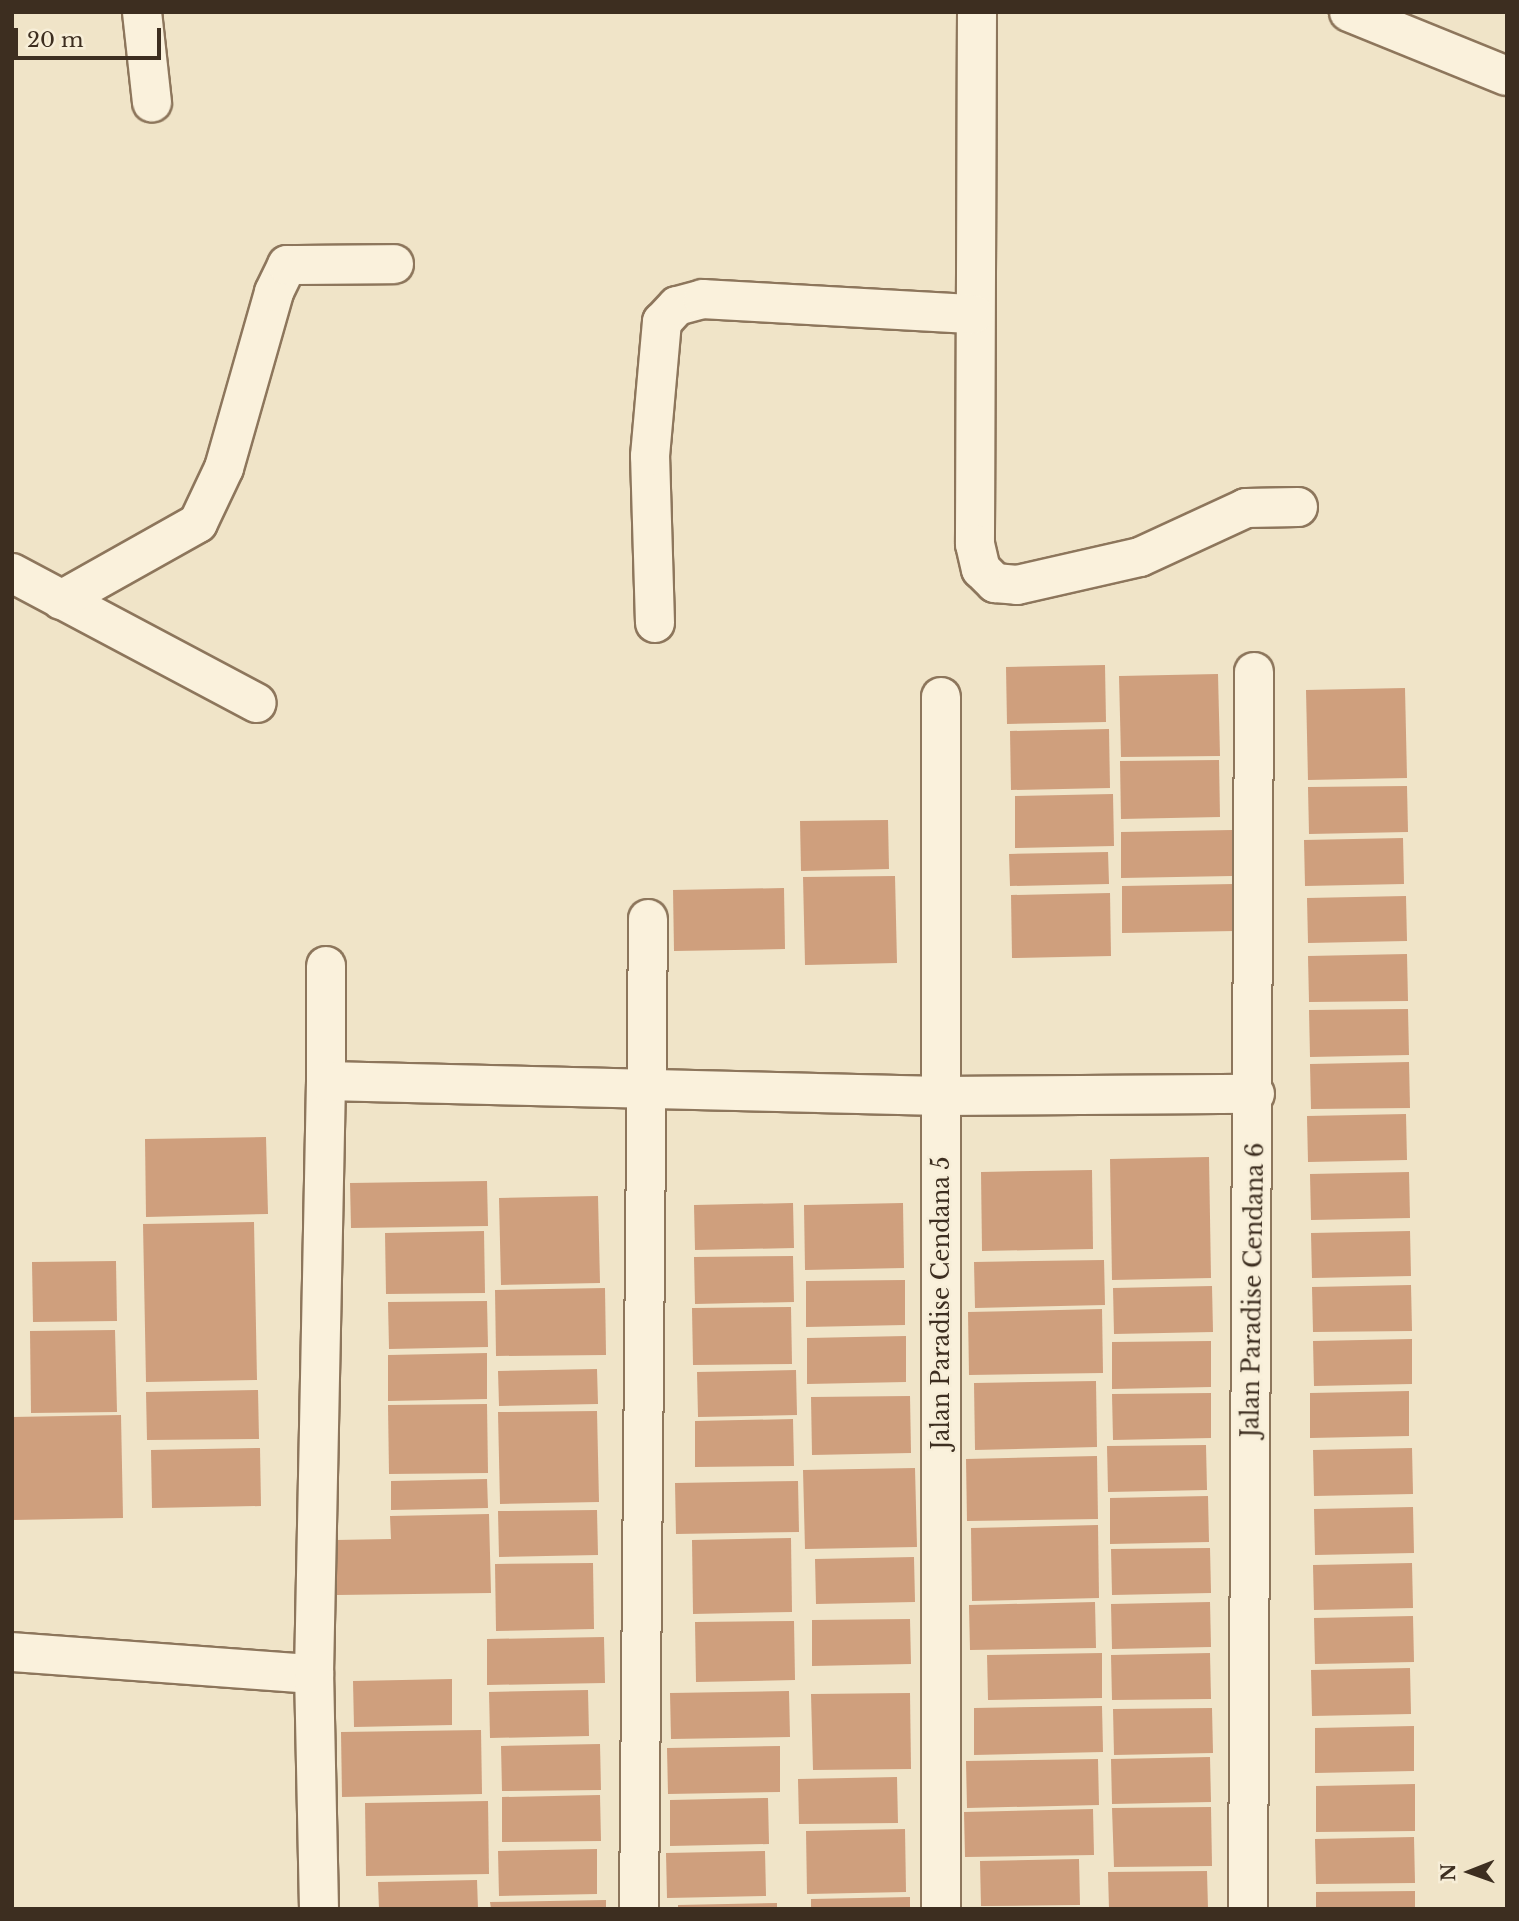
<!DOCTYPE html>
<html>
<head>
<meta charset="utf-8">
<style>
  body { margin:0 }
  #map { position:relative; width:1519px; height:1921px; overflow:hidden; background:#f0e4c8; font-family:"Libre Baskerville",serif }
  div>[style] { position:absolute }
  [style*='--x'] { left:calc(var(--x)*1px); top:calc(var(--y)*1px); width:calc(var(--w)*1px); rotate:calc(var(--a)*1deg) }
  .building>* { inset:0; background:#cf9f7d }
  .roads { filter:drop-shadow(2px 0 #8d765c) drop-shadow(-2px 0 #8d765c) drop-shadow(0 2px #8d765c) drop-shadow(0 -2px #8d765c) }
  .minor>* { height:38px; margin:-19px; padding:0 19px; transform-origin:19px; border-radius:19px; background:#faf1dc }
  span { translate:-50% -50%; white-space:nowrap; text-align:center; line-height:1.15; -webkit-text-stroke:5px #f7eed8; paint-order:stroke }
  .street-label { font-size:23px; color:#3d2e20 }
  .frame { position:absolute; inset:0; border:14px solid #3d2e20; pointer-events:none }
  .north { position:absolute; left:1435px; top:1837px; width:70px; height:70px; -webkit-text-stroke:5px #f7eed8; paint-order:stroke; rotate:269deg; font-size:19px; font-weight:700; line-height:28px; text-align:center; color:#3d2e20 }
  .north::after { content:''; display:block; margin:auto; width:24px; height:32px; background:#3d2e20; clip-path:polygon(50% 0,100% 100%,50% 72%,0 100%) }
  .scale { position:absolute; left:14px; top:28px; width:147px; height:32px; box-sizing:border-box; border:4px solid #3d2e20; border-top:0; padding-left:9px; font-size:21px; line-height:24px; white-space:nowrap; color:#3d2e20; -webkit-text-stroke:5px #f7eed8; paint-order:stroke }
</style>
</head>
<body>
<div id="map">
  <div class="building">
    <i style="clip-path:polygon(1105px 665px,1106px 722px,1007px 724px,1006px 667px)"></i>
    <i style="clip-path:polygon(1218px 674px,1220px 756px,1121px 757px,1119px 676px)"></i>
    <i style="clip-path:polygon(1405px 688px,1407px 778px,1308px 780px,1306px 690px)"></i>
    <i style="clip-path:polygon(1109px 729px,1110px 788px,1011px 790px,1010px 731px)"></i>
    <i style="clip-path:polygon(1219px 760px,1220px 817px,1121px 819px,1120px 761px)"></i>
    <i style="clip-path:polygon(1407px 786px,1408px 832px,1309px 834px,1308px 787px)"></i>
    <i style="clip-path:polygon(1113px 794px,1114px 846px,1015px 848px,1015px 796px)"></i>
    <i style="clip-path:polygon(888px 820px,889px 869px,801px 871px,800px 821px)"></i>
    <i style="clip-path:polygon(1232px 830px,1232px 876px,1121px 878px,1121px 832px)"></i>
    <i style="clip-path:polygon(1403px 838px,1404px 884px,1305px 886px,1304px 840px)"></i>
    <i style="clip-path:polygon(1108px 852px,1109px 884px,1010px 886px,1009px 854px)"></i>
    <i style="clip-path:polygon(895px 876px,897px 963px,805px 965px,803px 877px)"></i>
    <i style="clip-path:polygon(1234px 884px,1235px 931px,1122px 933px,1122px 886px)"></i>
    <i style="clip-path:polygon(784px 888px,785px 949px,674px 951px,673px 890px)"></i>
    <i style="clip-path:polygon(1110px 893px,1111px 956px,1012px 958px,1011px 895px)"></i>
    <i style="clip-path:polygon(1406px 896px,1407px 941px,1308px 943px,1307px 898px)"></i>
    <i style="clip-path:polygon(1407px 954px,1408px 1001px,1309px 1002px,1308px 956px)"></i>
    <i style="clip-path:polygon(1408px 1009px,1409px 1055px,1310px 1057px,1309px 1010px)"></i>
    <i style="clip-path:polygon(1409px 1062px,1410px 1108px,1311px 1109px,1310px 1064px)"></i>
    <i style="clip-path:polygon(1406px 1114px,1407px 1160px,1308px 1162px,1307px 1116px)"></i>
    <i style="clip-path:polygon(266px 1137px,268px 1214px,146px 1217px,145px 1139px)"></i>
    <i style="clip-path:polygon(1209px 1157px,1211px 1278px,1112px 1280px,1110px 1159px)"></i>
    <i style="clip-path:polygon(1092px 1170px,1093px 1249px,982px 1251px,981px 1172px)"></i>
    <i style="clip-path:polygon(1409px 1172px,1410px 1218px,1311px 1220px,1310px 1174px)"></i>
    <i style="clip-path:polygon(487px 1181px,488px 1226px,351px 1228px,350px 1183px)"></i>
    <i style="clip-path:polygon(598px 1196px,600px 1283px,501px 1285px,499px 1198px)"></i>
    <i style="clip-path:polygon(793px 1203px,794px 1248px,695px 1250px,694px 1205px)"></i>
    <i style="clip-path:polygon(903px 1203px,904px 1268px,805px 1270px,804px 1205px)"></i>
    <i style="clip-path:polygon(254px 1222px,257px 1380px,146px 1382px,143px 1224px)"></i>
    <i style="clip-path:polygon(484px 1231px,485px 1293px,386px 1294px,385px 1233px)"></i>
    <i style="clip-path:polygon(1410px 1231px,1411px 1276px,1312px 1278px,1311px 1233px)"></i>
    <i style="clip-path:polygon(793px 1256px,794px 1302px,695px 1304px,694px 1257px)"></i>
    <i style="clip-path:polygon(1104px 1260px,1105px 1305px,975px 1308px,974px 1262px)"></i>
    <i style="clip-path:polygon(116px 1261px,117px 1321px,33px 1322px,32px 1262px)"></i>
    <i style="clip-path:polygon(905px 1280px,905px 1325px,806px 1327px,806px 1281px)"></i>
    <i style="clip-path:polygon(1411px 1285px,1412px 1331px,1313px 1332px,1312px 1287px)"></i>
    <i style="clip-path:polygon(1212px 1286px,1213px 1332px,1114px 1334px,1113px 1288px)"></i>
    <i style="clip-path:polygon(605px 1288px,606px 1355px,496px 1356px,495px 1290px)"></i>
    <i style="clip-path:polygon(487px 1301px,488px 1347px,389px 1349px,388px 1302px)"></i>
    <i style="clip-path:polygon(791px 1307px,792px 1364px,693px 1365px,692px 1308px)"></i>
    <i style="clip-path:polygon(1102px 1309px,1103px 1373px,969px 1375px,968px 1312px)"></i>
    <i style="clip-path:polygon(115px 1330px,117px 1412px,31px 1413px,30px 1331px)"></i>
    <i style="clip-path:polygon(906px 1336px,906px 1382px,807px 1384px,807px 1338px)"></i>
    <i style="clip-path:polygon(1412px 1339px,1412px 1384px,1314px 1386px,1313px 1341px)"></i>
    <i style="clip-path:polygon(1211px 1341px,1211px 1387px,1112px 1389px,1112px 1342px)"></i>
    <i style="clip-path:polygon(487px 1353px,487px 1399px,388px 1401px,388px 1355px)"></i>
    <i style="clip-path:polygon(597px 1369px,598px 1404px,499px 1406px,498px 1371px)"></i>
    <i style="clip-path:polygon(796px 1370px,797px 1415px,698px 1417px,697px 1372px)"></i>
    <i style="clip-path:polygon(1096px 1381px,1097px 1447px,975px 1450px,974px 1383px)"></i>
    <i style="clip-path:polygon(258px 1390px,259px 1439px,147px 1440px,146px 1392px)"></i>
    <i style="clip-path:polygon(1409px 1391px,1409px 1436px,1310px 1438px,1310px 1393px)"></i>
    <i style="clip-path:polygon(1211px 1393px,1211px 1438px,1113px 1440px,1112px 1394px)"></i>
    <i style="clip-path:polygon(910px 1396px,911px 1453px,812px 1455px,811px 1397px)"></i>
    <i style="clip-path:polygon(487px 1404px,488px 1473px,389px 1474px,388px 1405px)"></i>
    <i style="clip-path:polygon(597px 1411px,599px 1502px,500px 1504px,498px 1412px)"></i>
    <i style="clip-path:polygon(121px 1415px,123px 1518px,13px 1520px,12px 1417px)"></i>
    <i style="clip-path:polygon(793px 1419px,794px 1466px,695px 1467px,695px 1421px)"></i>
    <i style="clip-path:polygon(1206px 1445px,1207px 1490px,1108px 1492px,1107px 1446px)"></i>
    <i style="clip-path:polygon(260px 1448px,261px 1506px,152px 1508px,151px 1450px)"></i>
    <i style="clip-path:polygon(1412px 1448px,1413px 1494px,1314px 1496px,1313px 1450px)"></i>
    <i style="clip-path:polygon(1097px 1456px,1098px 1519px,967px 1521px,966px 1459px)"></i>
    <i style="clip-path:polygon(915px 1468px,917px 1547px,805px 1549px,803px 1470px)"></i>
    <i style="clip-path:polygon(487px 1479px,488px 1508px,391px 1510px,391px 1481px)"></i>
    <i style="clip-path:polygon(798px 1481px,799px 1532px,676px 1534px,675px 1483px)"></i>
    <i style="clip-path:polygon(1208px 1496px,1209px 1542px,1110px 1544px,1110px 1498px)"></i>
    <i style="clip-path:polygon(1413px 1507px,1414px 1553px,1315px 1555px,1314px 1509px)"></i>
    <i style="clip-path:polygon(597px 1510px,598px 1555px,499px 1557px,498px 1511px)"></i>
    <i style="clip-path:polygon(489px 1514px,491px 1593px,337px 1595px,336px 1540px,391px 1539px,390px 1516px)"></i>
    <i style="clip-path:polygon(1098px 1525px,1099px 1598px,972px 1601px,971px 1528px)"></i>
    <i style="clip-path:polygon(791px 1538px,792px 1612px,693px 1614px,692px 1540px)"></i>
    <i style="clip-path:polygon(1210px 1548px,1211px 1593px,1112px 1595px,1111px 1549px)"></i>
    <i style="clip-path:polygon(914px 1557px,915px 1602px,816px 1604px,815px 1559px)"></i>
    <i style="clip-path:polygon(593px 1563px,594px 1629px,496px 1631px,495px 1564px)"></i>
    <i style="clip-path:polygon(1412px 1563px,1413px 1608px,1314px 1610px,1313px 1565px)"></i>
    <i style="clip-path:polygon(1095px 1602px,1096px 1648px,970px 1650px,969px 1605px)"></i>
    <i style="clip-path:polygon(1210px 1602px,1211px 1647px,1112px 1649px,1111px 1604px)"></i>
    <i style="clip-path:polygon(1413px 1616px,1414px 1662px,1315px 1664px,1314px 1618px)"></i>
    <i style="clip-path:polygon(910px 1619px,911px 1664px,812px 1666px,812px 1620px)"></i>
    <i style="clip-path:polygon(794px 1621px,795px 1680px,696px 1682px,695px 1622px)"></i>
    <i style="clip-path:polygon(604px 1637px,605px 1683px,487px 1685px,487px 1639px)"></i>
    <i style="clip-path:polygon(1102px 1653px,1102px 1698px,988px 1700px,987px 1655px)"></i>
    <i style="clip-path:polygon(1210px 1653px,1211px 1699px,1112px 1700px,1111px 1655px)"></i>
    <i style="clip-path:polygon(1410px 1668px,1411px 1714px,1312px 1716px,1311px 1670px)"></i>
    <i style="clip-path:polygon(452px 1679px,452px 1725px,354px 1727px,353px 1681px)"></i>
    <i style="clip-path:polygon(588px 1690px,589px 1736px,490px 1738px,489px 1692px)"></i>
    <i style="clip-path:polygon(789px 1691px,790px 1737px,671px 1739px,670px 1693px)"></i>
    <i style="clip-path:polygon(910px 1693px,911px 1769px,813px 1770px,811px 1694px)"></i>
    <i style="clip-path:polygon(1102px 1706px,1103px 1752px,974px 1755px,974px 1708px)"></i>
    <i style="clip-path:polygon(1212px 1708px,1213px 1753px,1114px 1755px,1113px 1709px)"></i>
    <i style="clip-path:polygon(1414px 1726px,1414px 1771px,1315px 1773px,1315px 1728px)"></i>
    <i style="clip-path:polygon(481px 1730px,482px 1794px,342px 1797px,341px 1732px)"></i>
    <i style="clip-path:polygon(600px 1744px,601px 1790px,502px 1791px,501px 1746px)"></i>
    <i style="clip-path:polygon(780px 1746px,780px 1792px,668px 1794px,667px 1748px)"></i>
    <i style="clip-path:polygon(1210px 1757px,1211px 1802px,1112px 1804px,1111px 1759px)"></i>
    <i style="clip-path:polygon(1098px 1759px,1099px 1805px,967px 1808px,966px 1761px)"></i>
    <i style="clip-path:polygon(897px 1777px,898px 1823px,799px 1824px,798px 1779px)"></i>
    <i style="clip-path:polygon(1415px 1784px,1415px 1831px,1316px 1832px,1316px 1786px)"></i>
    <i style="clip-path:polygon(600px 1795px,601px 1841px,502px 1842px,502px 1797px)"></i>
    <i style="clip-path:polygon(768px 1798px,769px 1844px,670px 1846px,670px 1800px)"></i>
    <i style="clip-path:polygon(488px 1801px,489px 1874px,366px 1876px,365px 1803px)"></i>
    <i style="clip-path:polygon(1211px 1807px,1212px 1866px,1114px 1867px,1112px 1808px)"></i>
    <i style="clip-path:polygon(1093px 1809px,1094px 1855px,965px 1857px,964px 1812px)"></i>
    <i style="clip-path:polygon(905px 1829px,906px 1892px,807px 1894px,806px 1831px)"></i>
    <i style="clip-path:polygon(1414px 1837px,1415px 1883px,1316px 1884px,1315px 1839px)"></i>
    <i style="clip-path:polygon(597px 1849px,597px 1894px,499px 1896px,498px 1851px)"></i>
    <i style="clip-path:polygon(765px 1851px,766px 1896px,667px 1898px,666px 1853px)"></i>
    <i style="clip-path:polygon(1079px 1859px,1080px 1905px,981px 1906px,980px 1861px)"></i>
    <i style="clip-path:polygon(1207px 1871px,1208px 1909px,1109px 1909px,1108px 1872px)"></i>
    <i style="clip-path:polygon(477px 1880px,478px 1909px,379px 1909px,378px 1882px)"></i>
    <i style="clip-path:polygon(1415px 1891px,1415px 1909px,1316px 1909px,1316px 1892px)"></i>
    <i style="clip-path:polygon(910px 1897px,910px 1909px,811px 1909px,811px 1899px)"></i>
    <i style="clip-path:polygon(606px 1900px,606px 1909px,491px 1909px,490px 1902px)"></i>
    <i style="clip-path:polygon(777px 1903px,777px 1909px,678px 1909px,678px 1905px)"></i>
  </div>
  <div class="roads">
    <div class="minor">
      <i style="--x:142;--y:12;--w:91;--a:83.7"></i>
      <i style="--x:977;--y:12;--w:532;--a:90.22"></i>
      <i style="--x:975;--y:544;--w:26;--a:77"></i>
      <i style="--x:981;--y:569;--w:20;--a:45"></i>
      <i style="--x:995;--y:583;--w:22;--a:5"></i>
      <i style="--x:1017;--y:585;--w:126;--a:-12.8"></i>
      <i style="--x:1140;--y:557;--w:117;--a:-24.8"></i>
      <i style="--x:1246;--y:508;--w:52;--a:-1.1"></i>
      <i style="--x:1349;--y:12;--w:170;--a:22.1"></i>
      <i style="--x:12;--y:573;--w:277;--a:28"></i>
      <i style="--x:61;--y:600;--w:157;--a:-29.3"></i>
      <i style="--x:198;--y:523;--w:61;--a:-64.7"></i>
      <i style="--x:224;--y:468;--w:183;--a:-74.1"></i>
      <i style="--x:274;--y:292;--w:30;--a:-64"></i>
      <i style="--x:287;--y:265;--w:107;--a:-0.5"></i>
      <i style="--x:655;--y:623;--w:167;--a:-91.7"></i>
      <i style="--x:650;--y:456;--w:135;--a:-84.9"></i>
      <i style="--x:662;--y:322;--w:22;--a:-47"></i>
      <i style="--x:677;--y:306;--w:27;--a:-15"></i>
      <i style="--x:703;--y:299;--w:271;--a:3.2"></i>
      <i style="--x:326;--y:966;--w:115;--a:90"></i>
      <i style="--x:12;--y:1652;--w:303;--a:4.2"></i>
      <i style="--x:319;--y:1909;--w:235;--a:-91.2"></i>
      <i style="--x:314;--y:1674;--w:593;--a:-88.84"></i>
      <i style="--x:326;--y:1081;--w:615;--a:1.4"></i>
      <i style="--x:941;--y:1096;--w:314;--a:-0.4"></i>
      <i style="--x:639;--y:1909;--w:990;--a:-89.48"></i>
      <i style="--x:941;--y:1909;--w:1212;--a:-90"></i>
      <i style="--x:1248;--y:1909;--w:1237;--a:-89.72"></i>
    </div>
  </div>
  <div class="street-label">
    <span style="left:1253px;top:1290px;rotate:-89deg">Jalan Paradise Cendana 6</span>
    <span style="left:941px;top:1303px;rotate:-90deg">Jalan Paradise Cendana 5</span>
  </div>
  <div class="frame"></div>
  <div class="north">N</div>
  <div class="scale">20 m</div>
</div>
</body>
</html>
